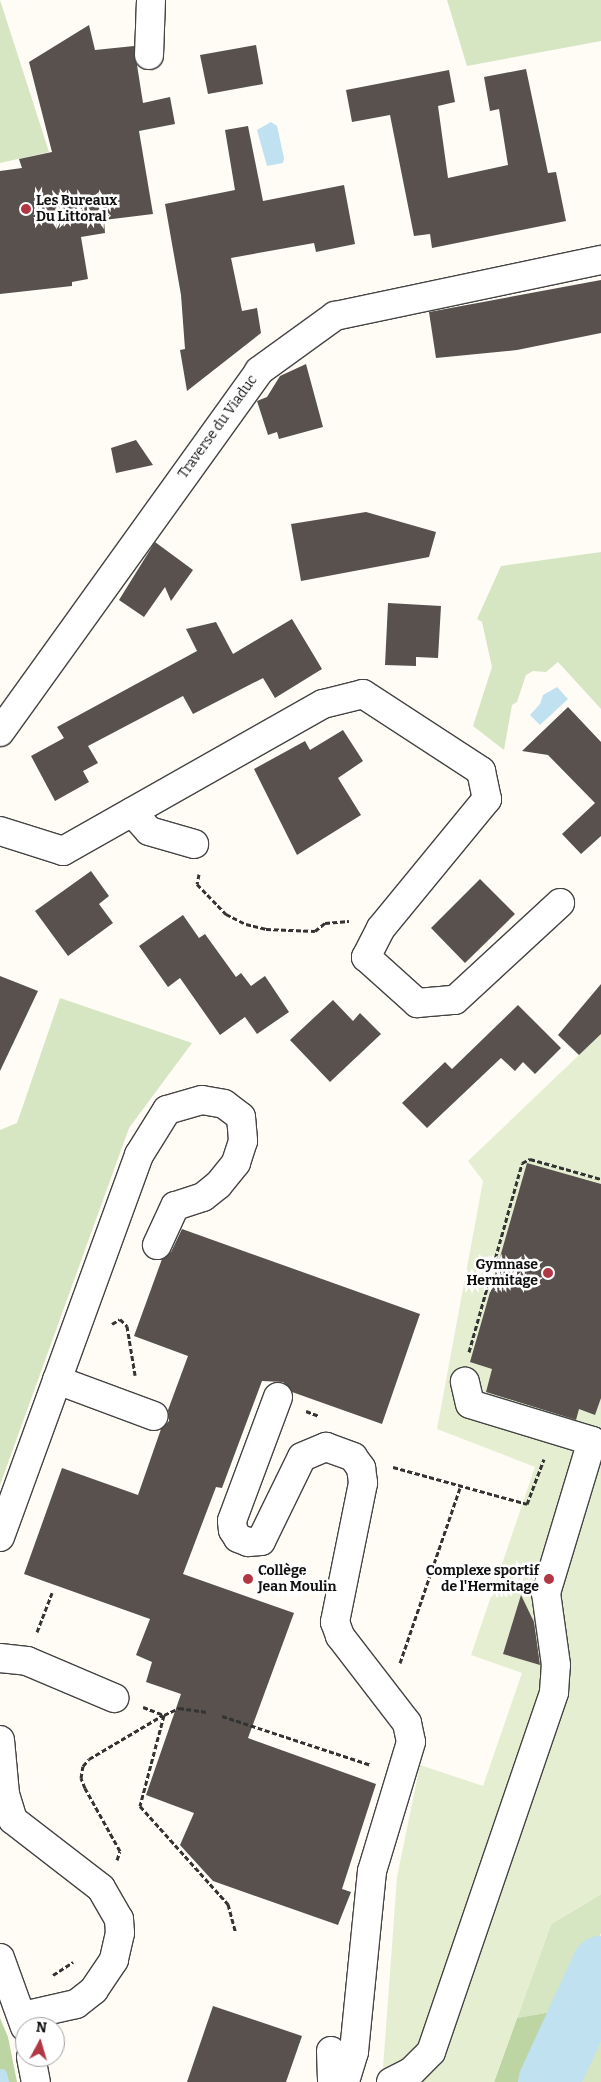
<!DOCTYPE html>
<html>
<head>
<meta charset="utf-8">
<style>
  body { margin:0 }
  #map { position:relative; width:601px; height:2082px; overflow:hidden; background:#fefcf5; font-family:Bitter,serif }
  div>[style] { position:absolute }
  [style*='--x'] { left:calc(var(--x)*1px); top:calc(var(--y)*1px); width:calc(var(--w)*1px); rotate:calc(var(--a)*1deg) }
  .green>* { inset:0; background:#d6e6c2 }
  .forest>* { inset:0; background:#bcd5a3 }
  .pitch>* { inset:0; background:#e6eed2 }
  .water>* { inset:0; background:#bfe1f0 }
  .stream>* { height:10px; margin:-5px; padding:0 5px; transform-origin:5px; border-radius:5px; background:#bfe1f0 }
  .river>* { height:61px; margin:-30.5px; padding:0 30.5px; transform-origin:30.5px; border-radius:30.5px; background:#bfe1f0 }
  .building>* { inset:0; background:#58514e }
  .path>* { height:3px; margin-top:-1.5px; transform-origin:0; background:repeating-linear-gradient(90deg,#333 0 5px,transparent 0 7.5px) }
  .roads { filter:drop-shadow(1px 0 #444) drop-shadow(-1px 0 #444) drop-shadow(0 1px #444) drop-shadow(0 -1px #444) }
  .minor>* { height:28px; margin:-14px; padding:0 14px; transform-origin:14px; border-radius:14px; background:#fff }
  .dots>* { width:14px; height:14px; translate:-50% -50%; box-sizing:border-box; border:2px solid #fff; border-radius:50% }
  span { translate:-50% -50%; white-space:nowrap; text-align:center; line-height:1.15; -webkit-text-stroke:5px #fff; paint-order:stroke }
  .poi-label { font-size:14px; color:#111; font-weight:700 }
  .left { translate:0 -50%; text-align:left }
  .right { translate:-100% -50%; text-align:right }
  .street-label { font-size:14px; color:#111 }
  .north { position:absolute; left:15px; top:2017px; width:50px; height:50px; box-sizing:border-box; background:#fff; border:1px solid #a0a0a0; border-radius:50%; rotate:6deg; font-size:14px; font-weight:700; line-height:20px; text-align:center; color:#111 }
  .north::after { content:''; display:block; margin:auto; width:18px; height:22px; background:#b23745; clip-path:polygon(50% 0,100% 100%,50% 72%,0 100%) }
</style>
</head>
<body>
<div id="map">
  <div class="green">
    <i style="clip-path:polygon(0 0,49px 152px,0 163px)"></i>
    <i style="clip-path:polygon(447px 0,601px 0,601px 41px,467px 66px)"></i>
    <i style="clip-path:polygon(601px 552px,601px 709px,558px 662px,546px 672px,533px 671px,526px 675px,517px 702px,512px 705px,504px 750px,473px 726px,492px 667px,482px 622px,477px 619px,501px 566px)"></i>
    <i style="clip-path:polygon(60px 998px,192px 1043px,129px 1128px,0 1485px,0 1130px,17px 1123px)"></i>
    <i style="clip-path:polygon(601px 1894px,601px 1933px,568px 2009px,517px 2018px,551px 1924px)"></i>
    <i style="clip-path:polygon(601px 2034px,601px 2082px,581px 2082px)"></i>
  </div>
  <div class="forest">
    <i style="clip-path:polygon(599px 1990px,601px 2034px,581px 2082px,557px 2082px)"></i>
    <i style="clip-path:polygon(568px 2009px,537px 2082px,494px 2082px,517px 2018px)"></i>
    <i style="clip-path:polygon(0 2018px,8px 2037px,17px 2082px,0 2082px)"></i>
  </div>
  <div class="pitch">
    <i style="clip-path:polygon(601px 1034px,601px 1894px,551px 1924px,494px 2082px,382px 2082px,397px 1877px,420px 1765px,483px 1786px,522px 1673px,471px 1655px,535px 1467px,437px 1429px,483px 1181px,468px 1161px)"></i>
  </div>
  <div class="water">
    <i style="clip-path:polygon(271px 122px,277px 126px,284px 158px,283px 163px,267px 166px,257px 130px)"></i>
    <i style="clip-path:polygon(557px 687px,568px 699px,540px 725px,530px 715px,540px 704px,543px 695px)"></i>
  </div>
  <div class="stream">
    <i style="--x:2;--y:2074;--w:8;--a:76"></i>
  </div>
  <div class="river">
    <i style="--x:548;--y:2082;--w:128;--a:-65.4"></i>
  </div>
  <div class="building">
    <i style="clip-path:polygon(89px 25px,95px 50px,134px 46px,143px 103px,170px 97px,175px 124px,139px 131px,153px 214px,104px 220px,105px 233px,81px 237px,88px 279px,72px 282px,72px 286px,0 294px,0 171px,22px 168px,19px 159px,52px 152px,29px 62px)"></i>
    <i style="clip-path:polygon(256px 45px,263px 84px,208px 94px,200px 55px)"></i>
    <i style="clip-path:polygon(526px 69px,548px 173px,556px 172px,566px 221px,432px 248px,430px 234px,414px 236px,390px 115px,352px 122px,346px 90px,449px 70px,455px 102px,438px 106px,448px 178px,508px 165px,499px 109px,490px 111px,484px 77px)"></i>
    <i style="clip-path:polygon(248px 126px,263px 201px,344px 185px,355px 244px,316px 252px,314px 243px,231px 258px,242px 311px,257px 308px,261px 333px,187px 391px,180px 350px,185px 349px,181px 295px,165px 204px,235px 190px,225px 130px)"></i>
    <i style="clip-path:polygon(601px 280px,601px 333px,517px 350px,436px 358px,429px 312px)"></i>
    <i style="clip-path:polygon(306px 364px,323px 427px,279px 439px,277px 432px,268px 435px,257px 401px,267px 397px,280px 376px)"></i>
    <i style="clip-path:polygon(136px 440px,153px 465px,116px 473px,111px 448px)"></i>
    <i style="clip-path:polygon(366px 512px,436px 532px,429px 557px,301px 581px,291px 524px)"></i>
    <i style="clip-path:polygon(155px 542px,193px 570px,171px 601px,165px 587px,144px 617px,119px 600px)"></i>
    <i style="clip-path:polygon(388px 603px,441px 606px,438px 658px,416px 657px,416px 666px,385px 665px)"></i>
    <i style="clip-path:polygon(292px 619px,322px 669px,275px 698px,263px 678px,193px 714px,183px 696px,88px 746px,98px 763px,83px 771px,89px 782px,55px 801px,31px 756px,64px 738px,57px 727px,197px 651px,186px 629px,216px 622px,233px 654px)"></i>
    <i style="clip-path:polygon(568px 707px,601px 742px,601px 836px,581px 854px,562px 834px,595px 803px,548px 755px,522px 751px)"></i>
    <i style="clip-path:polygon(343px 730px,363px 761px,338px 778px,361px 815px,297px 855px,254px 769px,305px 741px,310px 750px)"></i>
    <i style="clip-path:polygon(91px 871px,109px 896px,99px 904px,113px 923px,68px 956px,35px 911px)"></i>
    <i style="clip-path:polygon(480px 879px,515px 914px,465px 963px,431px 928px)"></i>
    <i style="clip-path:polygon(183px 915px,199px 938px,205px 934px,236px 977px,241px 973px,251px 986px,265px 976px,289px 1012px,257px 1034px,245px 1017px,220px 1035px,180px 978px,168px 987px,139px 946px)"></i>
    <i style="clip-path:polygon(0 976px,38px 991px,0 1071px)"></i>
    <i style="clip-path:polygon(601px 984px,601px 1034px,579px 1055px,558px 1035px)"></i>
    <i style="clip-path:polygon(333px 1000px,353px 1021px,360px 1013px,381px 1034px,330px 1082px,290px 1040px)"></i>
    <i style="clip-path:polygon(518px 1005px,561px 1048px,535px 1074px,523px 1062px,515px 1071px,501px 1058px,427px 1128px,402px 1103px,445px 1062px,452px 1069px)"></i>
    <i style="clip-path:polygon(527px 1163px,601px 1184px,601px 1398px,595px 1415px,579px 1409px,576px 1420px,486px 1392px,492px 1369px,470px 1362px)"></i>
    <i style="clip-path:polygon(182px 1229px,420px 1314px,382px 1424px,292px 1392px,283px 1382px,262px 1381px,222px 1488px,216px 1487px,183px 1574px,294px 1613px,248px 1738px,376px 1784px,342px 1889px,351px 1892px,338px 1925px,213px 1881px,180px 1845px,194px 1813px,146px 1795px,181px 1694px,146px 1682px,152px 1662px,136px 1655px,150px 1619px,24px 1574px,62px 1468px,138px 1495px,161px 1429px,169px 1421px,168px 1410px,188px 1356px,134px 1336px,162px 1259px,171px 1252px)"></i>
    <i style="clip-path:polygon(521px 1595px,534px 1622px,540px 1665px,503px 1654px)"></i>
    <i style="clip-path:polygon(213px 2006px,302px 2036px,286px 2082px,187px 2082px)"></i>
  </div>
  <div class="path">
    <i style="--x:199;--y:874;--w:10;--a:101"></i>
    <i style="--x:197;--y:884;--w:42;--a:46"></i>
    <i style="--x:226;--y:914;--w:22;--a:27"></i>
    <i style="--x:246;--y:924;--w:21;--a:14"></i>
    <i style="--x:266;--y:929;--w:49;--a:2.3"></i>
    <i style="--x:315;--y:931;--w:13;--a:-39"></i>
    <i style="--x:325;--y:923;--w:24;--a:-5"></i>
    <i style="--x:112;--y:1324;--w:9;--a:-32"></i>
    <i style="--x:120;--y:1319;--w:10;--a:45"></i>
    <i style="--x:127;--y:1326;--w:50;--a:80.7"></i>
    <i style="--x:469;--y:1352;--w:196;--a:-74.3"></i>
    <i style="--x:522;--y:1163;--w:9;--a:-27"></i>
    <i style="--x:530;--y:1159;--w:74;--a:15.7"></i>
    <i style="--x:306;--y:1411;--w:14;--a:21"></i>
    <i style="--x:393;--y:1467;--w:139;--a:15.4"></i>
    <i style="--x:527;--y:1504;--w:48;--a:-69.3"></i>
    <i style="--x:37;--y:1632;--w:42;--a:-69"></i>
    <i style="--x:400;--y:1663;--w:185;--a:-71.1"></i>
    <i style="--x:143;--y:1707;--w:22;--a:21"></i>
    <i style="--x:164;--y:1715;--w:17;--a:-25"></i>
    <i style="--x:179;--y:1708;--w:30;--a:8"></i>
    <i style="--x:164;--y:1715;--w:94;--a:104.8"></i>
    <i style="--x:140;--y:1806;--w:132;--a:48.1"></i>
    <i style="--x:228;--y:1904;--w:28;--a:75"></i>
    <i style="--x:222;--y:1716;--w:157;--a:18.2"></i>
    <i style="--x:117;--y:1860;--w:9;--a:-72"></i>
    <i style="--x:120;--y:1851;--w:72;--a:-119.1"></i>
    <i style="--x:85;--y:1788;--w:11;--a:-112"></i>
    <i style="--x:81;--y:1778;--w:12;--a:-81"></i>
    <i style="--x:83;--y:1766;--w:9;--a:-49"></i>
    <i style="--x:89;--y:1759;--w:86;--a:-30.7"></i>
    <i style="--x:53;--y:1975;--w:24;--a:-33"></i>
  </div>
  <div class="roads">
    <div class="minor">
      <i style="--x:149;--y:55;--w:55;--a:-87.9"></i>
      <i style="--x:0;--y:732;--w:444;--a:-54.3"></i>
      <i style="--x:259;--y:371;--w:94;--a:-35.9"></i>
      <i style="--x:335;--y:316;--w:272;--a:-11.9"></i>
      <i style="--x:132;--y:812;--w:25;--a:48"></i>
      <i style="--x:149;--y:831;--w:47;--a:16.1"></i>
      <i style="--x:0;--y:831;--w:66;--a:17.6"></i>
      <i style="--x:63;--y:851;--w:299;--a:-29.5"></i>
      <i style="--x:323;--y:704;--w:41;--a:-14"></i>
      <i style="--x:363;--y:694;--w:141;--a:33.1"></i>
      <i style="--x:481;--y:771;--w:29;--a:78"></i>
      <i style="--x:487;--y:799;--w:167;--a:129.4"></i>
      <i style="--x:381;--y:928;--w:33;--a:117"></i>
      <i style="--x:366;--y:957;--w:69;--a:42"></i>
      <i style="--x:417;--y:1003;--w:38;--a:-5"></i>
      <i style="--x:455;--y:1000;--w:143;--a:-42.7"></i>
      <i style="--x:57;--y:1380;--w:103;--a:20.4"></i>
      <i style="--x:278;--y:1397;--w:132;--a:110.4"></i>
      <i style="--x:232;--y:1521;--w:9;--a:84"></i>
      <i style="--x:233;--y:1530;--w:9;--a:58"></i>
      <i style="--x:238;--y:1538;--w:11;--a:22"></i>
      <i style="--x:248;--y:1542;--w:13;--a:-4"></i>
      <i style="--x:261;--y:1541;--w:93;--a:-64"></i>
      <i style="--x:302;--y:1457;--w:26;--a:-23"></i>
      <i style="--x:326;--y:1447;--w:29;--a:20"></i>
      <i style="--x:353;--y:1457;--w:14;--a:54"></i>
      <i style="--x:361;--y:1468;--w:15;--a:82"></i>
      <i style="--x:363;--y:1483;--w:142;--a:101.4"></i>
      <i style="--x:335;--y:1622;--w:15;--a:70"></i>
      <i style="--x:340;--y:1636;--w:110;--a:52.4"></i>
      <i style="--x:407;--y:1723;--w:19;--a:78"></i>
      <i style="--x:411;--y:1742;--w:135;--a:106.8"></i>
      <i style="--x:372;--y:1871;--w:182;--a:95.7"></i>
      <i style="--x:354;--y:2052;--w:31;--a:107"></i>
      <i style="--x:0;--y:1537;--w:407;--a:-70"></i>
      <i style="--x:139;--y:1155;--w:53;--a:-58.1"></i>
      <i style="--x:167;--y:1110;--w:36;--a:-16"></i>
      <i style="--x:202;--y:1100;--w:22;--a:10"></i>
      <i style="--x:224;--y:1104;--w:21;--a:37"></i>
      <i style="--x:241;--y:1117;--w:24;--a:85"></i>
      <i style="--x:243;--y:1141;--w:23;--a:108"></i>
      <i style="--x:236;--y:1163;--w:28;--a:129"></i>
      <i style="--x:218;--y:1185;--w:19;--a:141"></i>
      <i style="--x:203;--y:1197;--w:29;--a:162"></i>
      <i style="--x:175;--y:1206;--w:43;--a:114.8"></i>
      <i style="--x:0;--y:1658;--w:27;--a:6"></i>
      <i style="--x:27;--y:1661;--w:95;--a:23"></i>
      <i style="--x:0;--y:1740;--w:54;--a:84.7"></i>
      <i style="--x:5;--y:1794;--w:27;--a:73"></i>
      <i style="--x:13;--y:1820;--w:111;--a:37.7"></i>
      <i style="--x:101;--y:1888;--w:36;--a:60"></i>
      <i style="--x:119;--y:1919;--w:14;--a:86"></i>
      <i style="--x:120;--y:1933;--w:28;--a:103"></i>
      <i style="--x:114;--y:1960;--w:36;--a:124"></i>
      <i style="--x:94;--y:1990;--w:23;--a:142"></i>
      <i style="--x:76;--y:2004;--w:54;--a:167.2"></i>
      <i style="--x:0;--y:1958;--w:73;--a:70.1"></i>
      <i style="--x:331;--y:2051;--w:31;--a:88"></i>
      <i style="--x:31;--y:2057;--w:25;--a:79"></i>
      <i style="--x:391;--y:2082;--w:22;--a:-27"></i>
      <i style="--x:411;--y:2072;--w:28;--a:-45"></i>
      <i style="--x:431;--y:2052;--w:380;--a:-71.1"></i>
      <i style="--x:554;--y:1692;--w:27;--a:-86"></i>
      <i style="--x:556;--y:1665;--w:73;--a:-97.9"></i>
      <i style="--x:546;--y:1593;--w:159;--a:-73.2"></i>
      <i style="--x:592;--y:1441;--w:127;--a:-163.1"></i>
      <i style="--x:470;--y:1404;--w:23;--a:-103"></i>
    </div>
  </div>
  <div class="dots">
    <i style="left:26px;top:209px;background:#b23745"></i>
    <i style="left:548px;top:1273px;background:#b23745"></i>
    <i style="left:248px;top:1579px;background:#b23745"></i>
    <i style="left:549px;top:1579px;background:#b23745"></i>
  </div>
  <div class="poi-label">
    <span class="left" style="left:36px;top:209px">Les Bureaux<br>Du Littoral</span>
    <span class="right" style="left:538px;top:1273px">Gymnase<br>Hermitage</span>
    <span class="left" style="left:258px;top:1579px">Collège<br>Jean Moulin</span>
    <span class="right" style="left:539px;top:1579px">Complexe sportif<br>de l'Hermitage</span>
  </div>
  <div class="street-label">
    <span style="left:218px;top:427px;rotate:-54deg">Traverse du Viaduc</span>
  </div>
  <div class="north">N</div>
</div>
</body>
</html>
